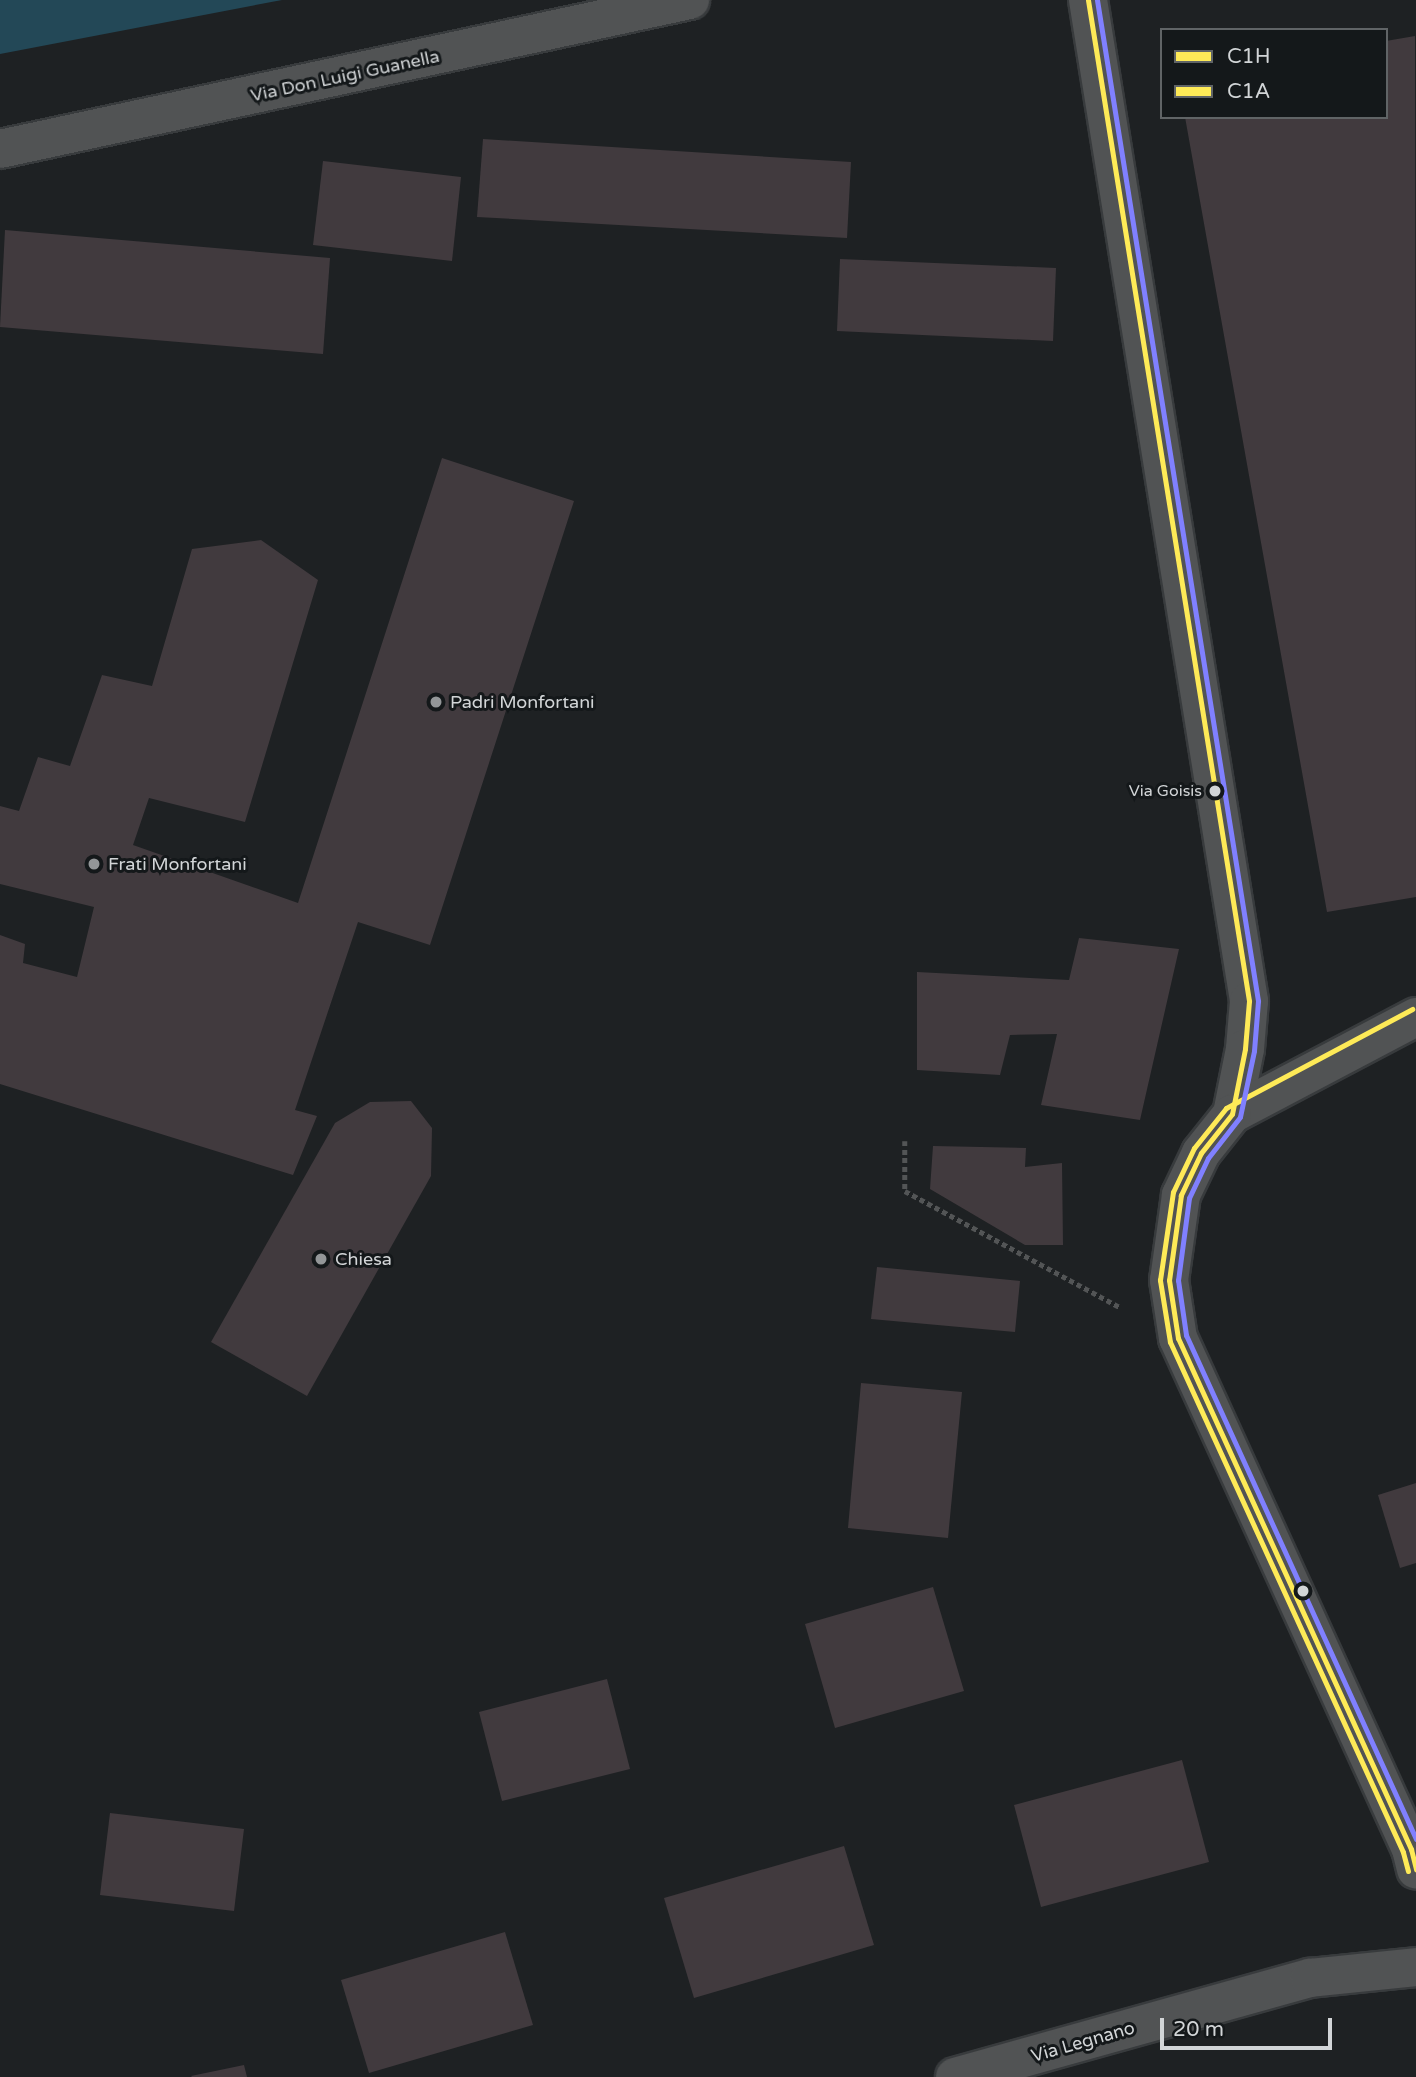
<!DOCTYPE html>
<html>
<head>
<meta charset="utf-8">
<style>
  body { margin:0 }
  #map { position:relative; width:1416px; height:2077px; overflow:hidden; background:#1e2123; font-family:"Varela Round",sans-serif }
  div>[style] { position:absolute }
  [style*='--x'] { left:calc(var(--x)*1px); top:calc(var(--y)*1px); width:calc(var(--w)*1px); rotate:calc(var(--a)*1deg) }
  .green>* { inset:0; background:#234857 }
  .building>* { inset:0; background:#413a3e }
  .path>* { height:4.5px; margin-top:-2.25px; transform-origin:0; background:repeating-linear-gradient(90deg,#535556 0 5px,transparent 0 8.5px) }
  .roads { filter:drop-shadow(2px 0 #383b3d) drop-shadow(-2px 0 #383b3d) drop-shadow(0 2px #383b3d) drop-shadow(0 -2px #383b3d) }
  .minor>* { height:38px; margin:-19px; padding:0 19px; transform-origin:19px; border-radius:19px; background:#515354 }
  .bus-1>* { height:5px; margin:-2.5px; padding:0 2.5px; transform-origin:2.5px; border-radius:2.5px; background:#feea57 }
  .bus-2>* { height:5px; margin:-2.5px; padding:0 2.5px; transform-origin:2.5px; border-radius:2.5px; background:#feea57 }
  .bus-3>* { height:5px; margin:-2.5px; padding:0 2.5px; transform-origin:2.5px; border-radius:2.5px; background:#8080ff }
  .dots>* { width:19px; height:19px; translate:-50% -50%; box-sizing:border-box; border:4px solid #14181a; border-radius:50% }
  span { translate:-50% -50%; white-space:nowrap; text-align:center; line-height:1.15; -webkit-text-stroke:6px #14181a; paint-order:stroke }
  .bus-label { font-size:16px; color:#d2d5d7 }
  .right { translate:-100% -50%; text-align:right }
  .street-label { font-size:18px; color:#d2d5d7 }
  .poi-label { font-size:18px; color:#d2d5d7 }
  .left { translate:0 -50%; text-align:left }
  .legend { position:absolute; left:1160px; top:28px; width:228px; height:91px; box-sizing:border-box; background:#14181a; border:2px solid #606466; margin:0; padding:9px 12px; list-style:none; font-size:21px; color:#d2d5d7 }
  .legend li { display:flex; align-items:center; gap:14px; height:35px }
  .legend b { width:35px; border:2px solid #606466 }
  .scale { position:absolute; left:1160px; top:2018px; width:172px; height:32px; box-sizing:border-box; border:4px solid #d2d5d7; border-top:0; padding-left:9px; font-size:21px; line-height:24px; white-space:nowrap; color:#d2d5d7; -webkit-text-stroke:5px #14181a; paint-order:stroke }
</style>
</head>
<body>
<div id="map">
  <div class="green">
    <i style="clip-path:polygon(0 0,282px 0,0 54px)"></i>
  </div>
  <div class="building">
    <i style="clip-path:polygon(1415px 36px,1416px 897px,1327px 912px,1185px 117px,1386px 117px,1386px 41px)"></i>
    <i style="clip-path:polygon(483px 139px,851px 162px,847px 238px,477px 217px)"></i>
    <i style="clip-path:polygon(323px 161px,461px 177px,452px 261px,313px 245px)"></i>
    <i style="clip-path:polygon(5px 230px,330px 258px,323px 354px,0 327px)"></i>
    <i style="clip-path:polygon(840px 259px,1056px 268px,1053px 341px,837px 331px)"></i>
    <i style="clip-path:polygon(442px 458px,574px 501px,430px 945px,358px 922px,295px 1110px,317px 1116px,293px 1175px,0 1084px,0 935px,25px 944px,23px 963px,77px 977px,94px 907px,0 884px,0 806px,19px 811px,38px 757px,70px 766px,102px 675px,152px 686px,192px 549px,261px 540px,318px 580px,245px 822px,149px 798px,133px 845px,298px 903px)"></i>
    <i style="clip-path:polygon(1079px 938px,1179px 949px,1140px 1120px,1041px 1105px,1057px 1034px,1010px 1035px,1000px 1075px,917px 1070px,917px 972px,1069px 980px)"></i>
    <i style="clip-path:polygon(411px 1101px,432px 1128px,431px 1176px,307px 1396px,211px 1342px,335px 1123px,370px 1102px)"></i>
    <i style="clip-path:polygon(933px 1146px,1026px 1148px,1025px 1167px,1062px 1163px,1063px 1245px,1025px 1245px,930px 1189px)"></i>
    <i style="clip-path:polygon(877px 1267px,1020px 1281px,1015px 1332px,871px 1319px)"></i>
    <i style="clip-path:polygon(861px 1383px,962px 1392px,948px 1538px,848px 1528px)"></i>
    <i style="clip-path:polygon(1416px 1483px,1416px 1563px,1400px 1568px,1378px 1495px)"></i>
    <i style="clip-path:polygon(933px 1587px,964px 1691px,835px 1728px,805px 1624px)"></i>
    <i style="clip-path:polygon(607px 1679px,630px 1769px,502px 1801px,479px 1712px)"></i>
    <i style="clip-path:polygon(1182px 1760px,1209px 1862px,1041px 1907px,1014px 1805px)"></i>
    <i style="clip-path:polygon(110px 1813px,244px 1829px,234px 1911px,100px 1895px)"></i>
    <i style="clip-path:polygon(844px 1846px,874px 1945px,694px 1998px,664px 1898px)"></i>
    <i style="clip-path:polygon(505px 1932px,533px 2025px,369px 2073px,341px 1980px)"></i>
    <i style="clip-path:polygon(244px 2065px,247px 2077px,192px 2077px,191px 2076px)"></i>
  </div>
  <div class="path">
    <i style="--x:905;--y:1141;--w:50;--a:90"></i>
    <i style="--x:905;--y:1191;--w:246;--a:28.4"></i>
  </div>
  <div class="roads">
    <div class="minor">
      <i style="--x:1088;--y:0;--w:1014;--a:80.86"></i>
      <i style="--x:1249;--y:1001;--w:48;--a:94.8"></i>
      <i style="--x:1245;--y:1049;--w:66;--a:101.3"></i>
      <i style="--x:0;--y:149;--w:706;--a:-12.19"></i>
      <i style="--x:1416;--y:1017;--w:208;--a:152.2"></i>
      <i style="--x:1232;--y:1114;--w:50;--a:128.5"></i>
      <i style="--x:1201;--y:1153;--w:47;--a:115.5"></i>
      <i style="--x:1181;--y:1195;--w:86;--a:98"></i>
      <i style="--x:1169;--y:1280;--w:59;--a:81.2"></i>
      <i style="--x:1178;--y:1338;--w:562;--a:65.49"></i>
      <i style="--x:1411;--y:1849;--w:21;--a:76"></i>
      <i style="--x:955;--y:2077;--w:369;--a:-15.6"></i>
      <i style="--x:1310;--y:1978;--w:107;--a:-5.9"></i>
    </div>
  </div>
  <div class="bus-1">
    <i style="--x:1088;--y:0;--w:1014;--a:80.86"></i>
    <i style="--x:1249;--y:1001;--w:48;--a:94.8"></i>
    <i style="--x:1245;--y:1049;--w:66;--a:101.3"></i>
    <i style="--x:1232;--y:1114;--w:50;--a:128.5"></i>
    <i style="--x:1201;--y:1153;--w:47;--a:115.5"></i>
    <i style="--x:1181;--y:1195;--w:86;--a:98"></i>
    <i style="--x:1169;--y:1280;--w:59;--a:81.2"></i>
    <i style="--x:1178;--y:1338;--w:562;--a:65.49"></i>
    <i style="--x:1411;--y:1849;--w:21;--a:76"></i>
  </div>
  <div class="bus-2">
    <i style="--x:1408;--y:1871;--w:20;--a:-105"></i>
    <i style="--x:1403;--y:1852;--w:561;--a:-114.55"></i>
    <i style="--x:1170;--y:1342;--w:63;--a:-99.2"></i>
    <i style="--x:1160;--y:1280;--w:89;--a:-81.6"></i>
    <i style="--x:1173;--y:1192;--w:49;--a:-64.5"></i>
    <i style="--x:1194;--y:1148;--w:51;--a:-51.3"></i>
    <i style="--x:1226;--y:1108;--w:211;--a:-28"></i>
  </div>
  <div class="bus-3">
    <i style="--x:1097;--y:0;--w:1014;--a:80.86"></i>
    <i style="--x:1258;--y:1001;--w:50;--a:94.6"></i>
    <i style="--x:1254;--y:1051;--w:67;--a:102"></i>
    <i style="--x:1240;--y:1117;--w:52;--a:128"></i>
    <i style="--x:1208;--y:1158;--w:44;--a:115.4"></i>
    <i style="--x:1189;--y:1198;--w:83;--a:97.6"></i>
    <i style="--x:1178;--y:1280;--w:56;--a:81.7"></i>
    <i style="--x:1186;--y:1335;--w:554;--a:65.47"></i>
  </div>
  <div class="dots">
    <i style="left:436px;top:702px;background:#939698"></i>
    <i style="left:1215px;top:791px;background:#d2d5d7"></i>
    <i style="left:94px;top:864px;background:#939698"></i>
    <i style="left:321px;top:1259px;background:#939698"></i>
    <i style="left:1303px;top:1591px;background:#d2d5d7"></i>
  </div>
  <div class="bus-label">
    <span class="right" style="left:1202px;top:791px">Via Goisis</span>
  </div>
  <div class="street-label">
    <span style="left:345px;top:76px;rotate:-12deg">Via Don Luigi Guanella</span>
    <span style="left:1083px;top:2042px;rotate:-16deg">Via Legnano</span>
  </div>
  <div class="poi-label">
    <span class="left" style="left:450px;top:702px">Padri Monfortani</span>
    <span class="left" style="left:108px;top:864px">Frati Monfortani</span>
    <span class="left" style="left:335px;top:1259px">Chiesa</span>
  </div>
  <ul class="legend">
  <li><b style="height:9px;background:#feea57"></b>C1H</li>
  <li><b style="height:9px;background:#feea57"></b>C1A</li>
  </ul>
  <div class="scale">20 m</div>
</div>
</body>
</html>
